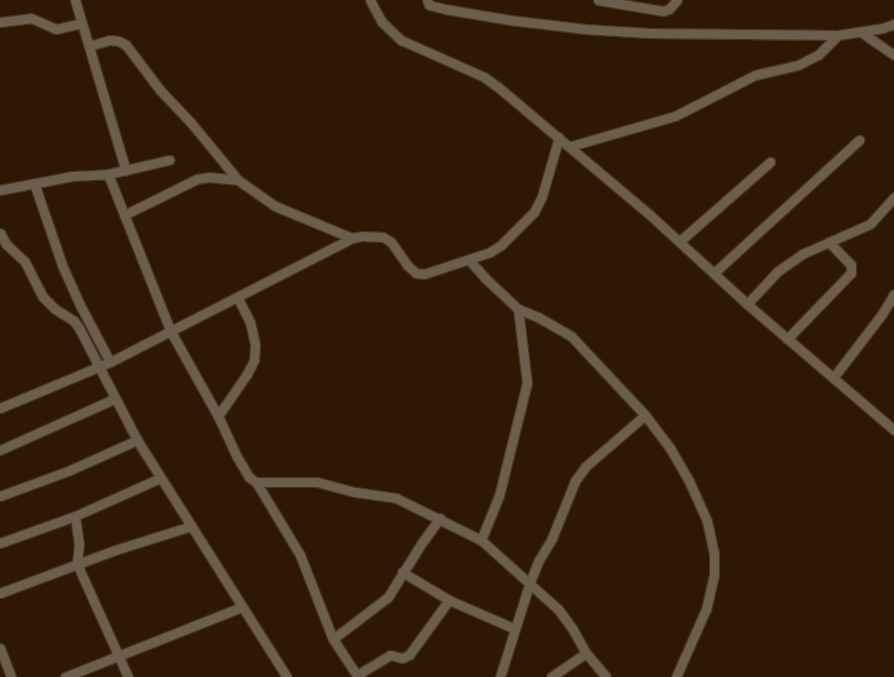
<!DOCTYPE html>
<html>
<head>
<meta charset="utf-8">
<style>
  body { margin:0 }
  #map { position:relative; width:894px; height:677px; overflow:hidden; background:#2f1803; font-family:"Times New Roman",serif }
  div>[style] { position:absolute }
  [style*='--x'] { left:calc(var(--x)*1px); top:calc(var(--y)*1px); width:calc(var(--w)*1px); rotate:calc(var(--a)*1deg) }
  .roads { filter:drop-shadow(1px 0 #4a3420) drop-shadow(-1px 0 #4a3420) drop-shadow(0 1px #4a3420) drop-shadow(0 -1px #4a3420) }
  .street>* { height:9px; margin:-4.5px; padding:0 4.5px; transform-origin:4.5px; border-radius:4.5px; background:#6b5e4d }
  span { translate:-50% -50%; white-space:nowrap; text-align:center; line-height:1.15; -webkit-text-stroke:4px #2f1803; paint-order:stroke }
</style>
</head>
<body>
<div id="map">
  <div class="roads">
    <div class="street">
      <i style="--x:75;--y:0;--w:178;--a:73.4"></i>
      <i style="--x:370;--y:0;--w:24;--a:62"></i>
      <i style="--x:381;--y:21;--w:28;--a:44"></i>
      <i style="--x:401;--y:40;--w:91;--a:24"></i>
      <i style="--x:484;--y:77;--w:17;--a:36"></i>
      <i style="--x:498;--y:87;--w:199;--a:40.1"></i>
      <i style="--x:650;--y:215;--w:132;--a:42.5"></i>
      <i style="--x:747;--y:304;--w:194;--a:40.6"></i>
      <i style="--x:427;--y:0;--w:5;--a:68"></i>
      <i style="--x:429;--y:5;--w:16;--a:14"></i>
      <i style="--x:445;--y:9;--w:66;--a:9.6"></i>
      <i style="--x:510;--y:20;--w:76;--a:6.8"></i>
      <i style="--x:585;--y:29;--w:64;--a:3.6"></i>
      <i style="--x:649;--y:33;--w:189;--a:0.6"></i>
      <i style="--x:838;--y:35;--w:46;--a:-8.8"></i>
      <i style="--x:883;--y:28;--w:12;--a:-20"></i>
      <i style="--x:598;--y:0;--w:66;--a:9.6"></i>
      <i style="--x:663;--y:11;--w:6;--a:-18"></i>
      <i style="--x:669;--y:9;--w:12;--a:-48"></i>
      <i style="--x:0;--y:22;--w:31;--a:-7"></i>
      <i style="--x:31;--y:18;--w:27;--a:24"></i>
      <i style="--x:56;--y:29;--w:26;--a:-13"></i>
      <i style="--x:861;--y:32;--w:40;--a:34.9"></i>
      <i style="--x:89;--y:46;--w:22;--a:-16"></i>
      <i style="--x:110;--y:40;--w:9;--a:6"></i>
      <i style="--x:119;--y:41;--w:8;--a:30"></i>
      <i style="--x:126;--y:45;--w:56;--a:52.9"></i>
      <i style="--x:160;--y:90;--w:47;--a:46.7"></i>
      <i style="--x:192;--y:124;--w:72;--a:50.6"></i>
      <i style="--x:238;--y:180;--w:45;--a:35.1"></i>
      <i style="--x:275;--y:206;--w:83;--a:22.6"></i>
      <i style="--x:571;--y:146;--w:108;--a:-16.1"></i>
      <i style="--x:675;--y:116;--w:90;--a:-27.1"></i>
      <i style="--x:755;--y:75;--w:44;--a:-13.1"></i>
      <i style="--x:798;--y:65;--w:22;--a:-27"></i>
      <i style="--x:818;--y:55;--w:28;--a:-45"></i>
      <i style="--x:108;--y:174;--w:170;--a:68.3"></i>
      <i style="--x:171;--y:332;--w:96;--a:60.8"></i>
      <i style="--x:218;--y:416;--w:45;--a:65.1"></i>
      <i style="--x:237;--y:457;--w:23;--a:59"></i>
      <i style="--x:249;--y:477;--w:9;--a:36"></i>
      <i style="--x:256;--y:482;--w:85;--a:58.9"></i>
      <i style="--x:300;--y:555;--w:90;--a:68.6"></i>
      <i style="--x:333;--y:639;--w:45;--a:56.7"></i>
      <i style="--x:34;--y:183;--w:87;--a:71.1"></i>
      <i style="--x:62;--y:265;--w:44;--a:65.8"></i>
      <i style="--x:80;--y:305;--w:64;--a:62.2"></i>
      <i style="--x:0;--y:190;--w:74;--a:-10.9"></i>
      <i style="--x:73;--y:176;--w:35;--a:-3"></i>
      <i style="--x:108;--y:174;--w:63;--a:-12.9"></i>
      <i style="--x:124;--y:215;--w:81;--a:-26.3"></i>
      <i style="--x:197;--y:179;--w:12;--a:-9"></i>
      <i style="--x:209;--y:177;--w:29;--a:6"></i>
      <i style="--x:0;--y:233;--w:13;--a:61"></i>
      <i style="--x:6;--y:244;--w:26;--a:43"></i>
      <i style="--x:25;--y:262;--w:38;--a:63"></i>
      <i style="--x:42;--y:296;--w:18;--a:45"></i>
      <i style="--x:55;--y:309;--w:22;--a:32"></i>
      <i style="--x:74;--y:321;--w:9;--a:54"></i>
      <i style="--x:79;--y:328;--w:126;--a:62.6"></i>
      <i style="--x:137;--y:440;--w:280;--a:57.7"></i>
      <i style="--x:680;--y:241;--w:120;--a:-41.3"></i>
      <i style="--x:469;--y:260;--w:24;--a:48"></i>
      <i style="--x:485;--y:278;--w:45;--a:43.2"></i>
      <i style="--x:518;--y:309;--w:22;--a:22"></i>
      <i style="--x:538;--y:317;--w:39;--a:30"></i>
      <i style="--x:572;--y:337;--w:107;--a:46.9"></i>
      <i style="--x:645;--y:415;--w:41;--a:52.9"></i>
      <i style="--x:670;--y:448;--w:38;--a:60"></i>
      <i style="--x:689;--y:481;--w:44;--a:65.8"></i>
      <i style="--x:707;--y:521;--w:33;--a:78"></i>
      <i style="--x:714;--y:553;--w:22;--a:90"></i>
      <i style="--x:714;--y:575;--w:35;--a:103"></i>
      <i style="--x:706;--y:609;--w:74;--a:113.8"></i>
      <i style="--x:714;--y:273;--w:197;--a:-42.5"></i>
      <i style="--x:747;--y:304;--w:45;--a:-46.8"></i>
      <i style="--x:778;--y:271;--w:29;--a:-35"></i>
      <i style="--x:802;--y:254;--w:74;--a:-23.8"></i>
      <i style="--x:870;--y:224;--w:36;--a:-48"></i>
      <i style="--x:787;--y:339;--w:92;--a:-45.9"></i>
      <i style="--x:851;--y:273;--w:8;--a:-90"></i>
      <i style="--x:851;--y:265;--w:32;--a:-134"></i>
      <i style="--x:833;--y:378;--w:81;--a:-52.6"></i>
      <i style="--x:882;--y:314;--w:23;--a:-59"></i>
      <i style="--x:0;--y:408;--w:119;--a:-22.7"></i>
      <i style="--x:110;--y:362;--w:272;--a:-27.1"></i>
      <i style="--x:352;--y:238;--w:10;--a:-11"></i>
      <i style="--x:362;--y:236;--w:21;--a:3"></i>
      <i style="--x:383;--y:237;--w:9;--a:32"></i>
      <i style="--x:391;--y:242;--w:28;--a:55"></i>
      <i style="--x:407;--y:265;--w:12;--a:42"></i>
      <i style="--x:416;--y:273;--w:8;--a:7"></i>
      <i style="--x:424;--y:274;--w:70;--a:-18.4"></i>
      <i style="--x:490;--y:252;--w:13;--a:-32"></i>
      <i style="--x:501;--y:245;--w:47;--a:-45"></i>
      <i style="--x:534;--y:212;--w:18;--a:-63"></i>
      <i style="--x:542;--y:196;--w:61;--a:-73.9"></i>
      <i style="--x:218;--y:416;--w:51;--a:-55.4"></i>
      <i style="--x:247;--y:374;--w:16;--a:-63"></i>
      <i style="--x:254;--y:360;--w:16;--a:-86"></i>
      <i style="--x:255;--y:344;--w:23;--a:-103"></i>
      <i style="--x:250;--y:322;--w:27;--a:-117"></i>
      <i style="--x:0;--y:450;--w:125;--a:-24.1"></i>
      <i style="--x:256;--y:482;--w:61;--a:0"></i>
      <i style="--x:317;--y:482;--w:39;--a:15"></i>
      <i style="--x:355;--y:492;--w:41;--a:8.3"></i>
      <i style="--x:396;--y:498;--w:95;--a:26.3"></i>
      <i style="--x:481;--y:540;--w:103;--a:41.9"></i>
      <i style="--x:558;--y:609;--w:24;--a:54"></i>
      <i style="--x:572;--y:628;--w:29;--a:61"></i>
      <i style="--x:586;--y:653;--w:31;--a:50"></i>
      <i style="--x:0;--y:496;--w:72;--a:-20.2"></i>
      <i style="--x:68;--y:471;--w:76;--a:-24.2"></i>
      <i style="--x:75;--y:516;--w:28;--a:82"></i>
      <i style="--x:79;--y:544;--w:20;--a:96"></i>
      <i style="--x:77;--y:564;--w:124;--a:65.7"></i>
      <i style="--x:481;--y:540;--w:48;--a:-67.8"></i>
      <i style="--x:499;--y:496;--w:116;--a:-76.1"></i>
      <i style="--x:527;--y:383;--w:75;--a:-96.9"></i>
      <i style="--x:0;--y:543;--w:80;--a:-19.8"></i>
      <i style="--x:75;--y:516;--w:93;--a:-24.1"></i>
      <i style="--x:402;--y:572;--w:55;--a:30.8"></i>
      <i style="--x:449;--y:600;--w:72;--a:23.7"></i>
      <i style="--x:0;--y:593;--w:123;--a:-20.5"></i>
      <i style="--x:115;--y:550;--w:80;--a:-17.5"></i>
      <i style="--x:333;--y:639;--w:69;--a:-37.4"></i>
      <i style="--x:388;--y:597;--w:62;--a:-58.1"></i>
      <i style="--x:421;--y:544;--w:32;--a:-54"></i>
      <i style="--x:0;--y:648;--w:31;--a:69"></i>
      <i style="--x:357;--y:675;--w:39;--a:-31"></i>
      <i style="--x:390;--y:655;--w:12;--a:14"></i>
      <i style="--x:402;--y:658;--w:8;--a:-23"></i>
      <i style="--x:409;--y:655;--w:68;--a:-54"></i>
      <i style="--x:65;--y:677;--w:190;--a:-21.6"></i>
      <i style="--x:500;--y:677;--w:100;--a:-72.5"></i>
      <i style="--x:530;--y:582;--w:24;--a:-68"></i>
      <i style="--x:539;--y:560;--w:26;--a:-59"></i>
      <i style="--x:552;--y:538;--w:61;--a:-68"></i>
      <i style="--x:575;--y:481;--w:17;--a:-54"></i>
      <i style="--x:585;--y:467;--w:79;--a:-40.9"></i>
      <i style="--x:551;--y:677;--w:42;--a:-34.4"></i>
    </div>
  </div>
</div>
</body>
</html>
